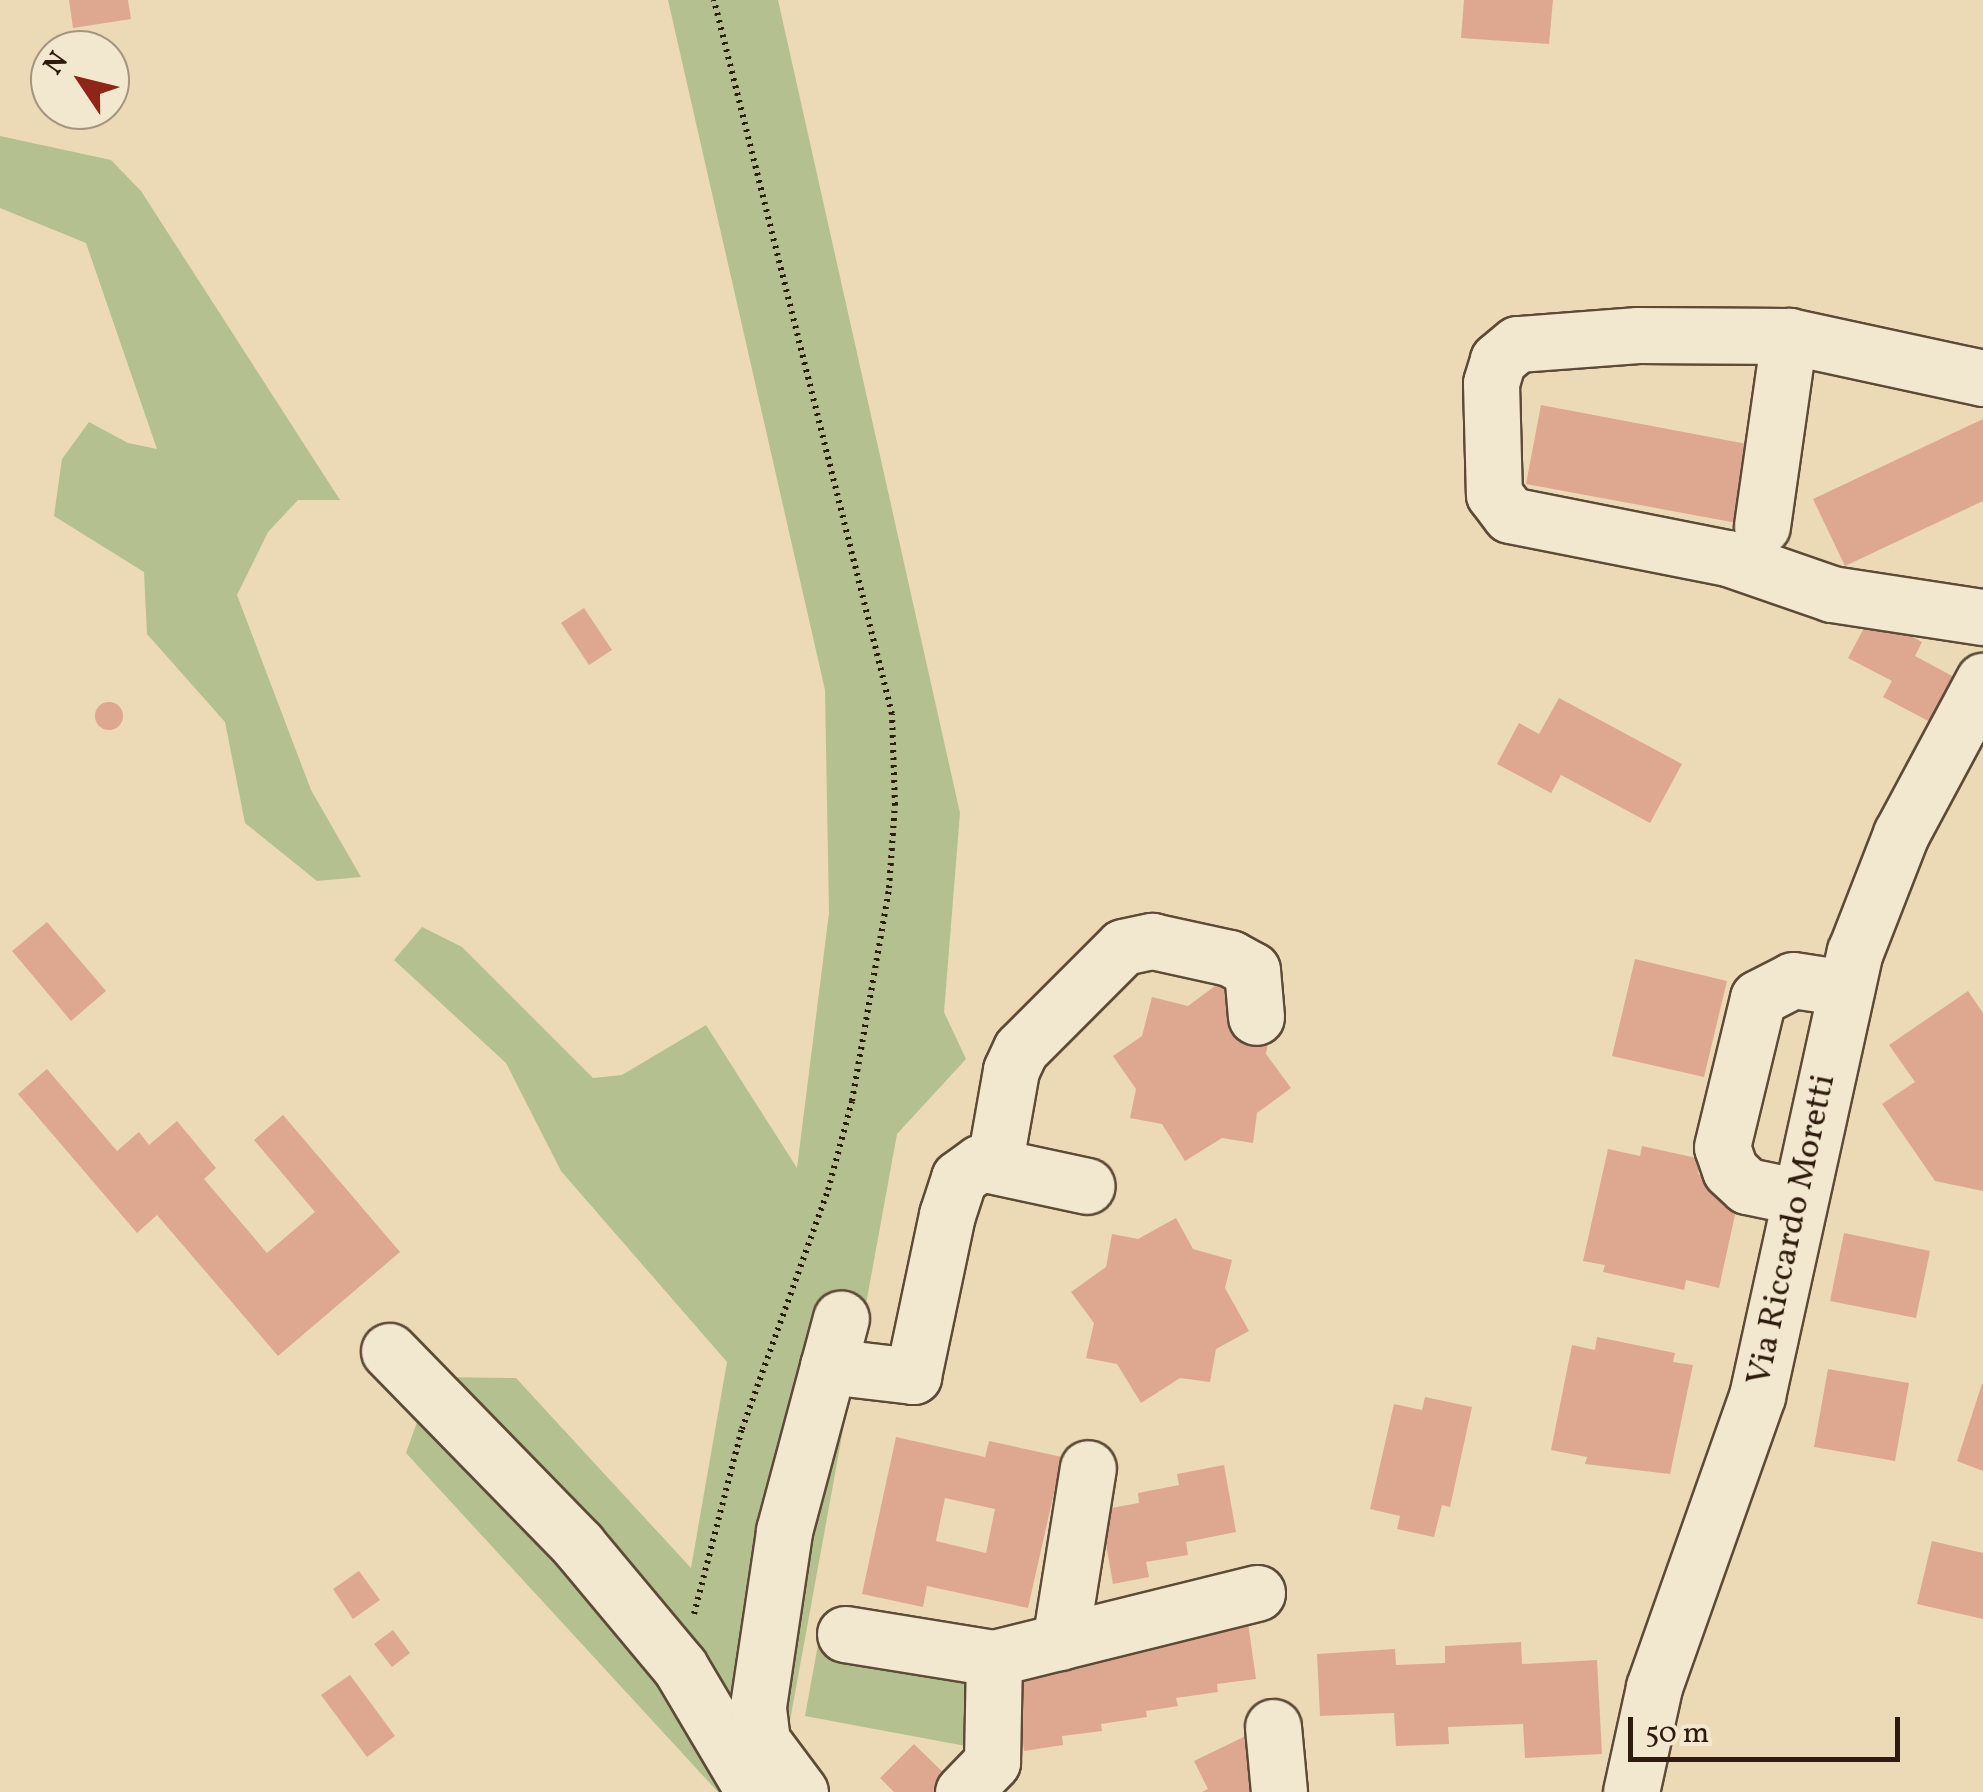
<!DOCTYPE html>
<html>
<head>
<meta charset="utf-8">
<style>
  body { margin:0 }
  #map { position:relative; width:1983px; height:1792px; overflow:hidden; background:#ebdab5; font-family:Vollkorn,serif }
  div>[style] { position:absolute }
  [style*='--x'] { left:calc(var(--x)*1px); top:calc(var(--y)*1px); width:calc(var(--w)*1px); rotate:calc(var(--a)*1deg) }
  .green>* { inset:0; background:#b4c090 }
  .building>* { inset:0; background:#dea890 }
  .round { border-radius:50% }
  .path>* { height:6px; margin-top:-3px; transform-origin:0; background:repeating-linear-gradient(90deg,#2e1b0d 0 2.5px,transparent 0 7.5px) }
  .roads { filter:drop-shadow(2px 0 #5d4b37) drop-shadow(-2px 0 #5d4b37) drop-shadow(0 2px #5d4b37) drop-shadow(0 -2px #5d4b37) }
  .minor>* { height:55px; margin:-27.5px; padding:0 27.5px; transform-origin:27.5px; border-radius:27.5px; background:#f2e7cf }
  span { translate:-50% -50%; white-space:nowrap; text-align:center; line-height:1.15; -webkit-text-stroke:8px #f2e7cf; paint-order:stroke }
  .street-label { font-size:35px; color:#2e1b0d }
  .north { position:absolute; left:30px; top:30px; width:100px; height:100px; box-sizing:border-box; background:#f2e7cf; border:2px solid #a49581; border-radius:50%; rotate:305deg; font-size:28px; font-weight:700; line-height:40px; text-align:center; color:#2e1b0d }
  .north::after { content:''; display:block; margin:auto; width:35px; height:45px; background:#8f2418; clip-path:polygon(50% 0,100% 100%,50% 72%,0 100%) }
  .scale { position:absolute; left:1628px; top:1717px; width:272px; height:45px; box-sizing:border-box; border:5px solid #2e1b0d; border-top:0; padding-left:12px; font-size:30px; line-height:35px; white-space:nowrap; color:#2e1b0d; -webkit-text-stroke:8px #f2e7cf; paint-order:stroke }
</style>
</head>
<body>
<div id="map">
  <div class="green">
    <i style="clip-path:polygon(668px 0,778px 0,960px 813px,944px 1012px,966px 1059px,897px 1134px,777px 1792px,718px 1792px,406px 1453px,433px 1377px,516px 1378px,691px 1568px,727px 1362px,561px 1171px,506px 1063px,394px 960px,422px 927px,462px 947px,593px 1078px,622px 1075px,706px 1025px,797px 1168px,829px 913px,825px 690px)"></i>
    <i style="clip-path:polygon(0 136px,111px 160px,141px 191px,340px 500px,298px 500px,268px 532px,237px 595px,311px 790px,361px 877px,317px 881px,245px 823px,225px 722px,147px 634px,144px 572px,54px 516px,62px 459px,89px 422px,128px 443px,157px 449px,86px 243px,0 208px)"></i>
    <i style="clip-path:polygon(819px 1639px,986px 1671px,971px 1747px,805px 1716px)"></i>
  </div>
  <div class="building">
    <i style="clip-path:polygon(69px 0,128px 0,131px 19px,73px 28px)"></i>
    <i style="clip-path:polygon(1464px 0,1553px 0,1549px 44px,1461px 38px)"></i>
    <i style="clip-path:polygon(1541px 405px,1752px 445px,1737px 523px,1526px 484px)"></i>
    <i style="clip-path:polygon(1983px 419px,1983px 501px,1845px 566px,1813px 499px)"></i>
    <i style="clip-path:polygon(584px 608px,612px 650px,589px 665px,561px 623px)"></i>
    <i style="clip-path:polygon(1871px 615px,1922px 642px,1915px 656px,1956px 678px,1932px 723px,1883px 697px,1892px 681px,1848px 658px)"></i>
    <i style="clip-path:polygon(1559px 698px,1682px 764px,1650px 823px,1561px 775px,1551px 793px,1497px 764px,1519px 723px,1539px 734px)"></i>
    <i class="round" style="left:95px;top:702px;width:28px;height:28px"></i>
    <i style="clip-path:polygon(47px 922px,106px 991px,71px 1021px,12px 951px)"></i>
    <i style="clip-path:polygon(1635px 959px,1727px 981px,1704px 1077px,1612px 1056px)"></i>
    <i style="clip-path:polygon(1219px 983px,1242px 1015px,1272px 1019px,1266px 1054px,1291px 1088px,1257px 1113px,1253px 1143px,1222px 1138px,1185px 1161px,1162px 1124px,1130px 1118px,1136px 1089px,1113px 1056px,1142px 1036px,1152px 997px,1188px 1006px)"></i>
    <i style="clip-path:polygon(1968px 991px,1983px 1013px,1983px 1191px,1935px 1181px,1882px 1104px,1915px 1082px,1889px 1045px)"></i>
    <i style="clip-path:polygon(47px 1069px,117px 1151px,139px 1132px,149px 1145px,177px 1121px,216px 1168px,204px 1179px,267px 1253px,315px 1212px,254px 1140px,283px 1115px,400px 1252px,278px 1356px,157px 1215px,137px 1233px,18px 1094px)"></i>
    <i style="clip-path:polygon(1642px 1146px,1701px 1159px,1698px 1174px,1742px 1183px,1719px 1288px,1686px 1280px,1684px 1290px,1603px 1272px,1605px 1265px,1583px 1261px,1608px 1149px,1640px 1156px)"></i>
    <i style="clip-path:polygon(1176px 1218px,1193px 1249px,1232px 1260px,1225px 1288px,1249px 1331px,1216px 1349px,1210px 1382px,1180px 1378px,1141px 1403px,1117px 1364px,1086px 1358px,1094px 1323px,1071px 1292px,1106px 1267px,1112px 1234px,1138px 1239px)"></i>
    <i style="clip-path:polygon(1844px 1233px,1930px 1251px,1916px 1318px,1830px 1301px)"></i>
    <i style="clip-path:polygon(1597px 1337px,1675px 1353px,1673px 1362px,1693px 1365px,1670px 1474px,1585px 1464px,1587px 1457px,1551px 1450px,1572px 1345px,1595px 1350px)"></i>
    <i style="clip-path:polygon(1828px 1369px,1909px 1383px,1895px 1461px,1814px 1447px)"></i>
    <i style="clip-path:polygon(1982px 1384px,1983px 1384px,1983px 1471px,1957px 1461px)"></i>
    <i style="clip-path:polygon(1425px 1397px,1472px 1407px,1450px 1507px,1442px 1505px,1434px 1537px,1397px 1529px,1400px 1516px,1370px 1509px,1394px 1404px,1422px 1410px)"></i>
    <i style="clip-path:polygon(evenodd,896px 1437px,985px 1457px,989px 1441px,1062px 1457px,1028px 1608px,927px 1586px,923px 1607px,862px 1594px,896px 1437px,945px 1498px,995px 1509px,986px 1553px,936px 1541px,945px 1498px)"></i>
    <i style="clip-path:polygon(1224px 1465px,1236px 1532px,1186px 1542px,1188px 1555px,1146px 1562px,1149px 1577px,1113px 1584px,1100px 1510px,1139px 1503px,1138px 1493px,1179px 1485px,1177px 1474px)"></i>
    <i style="clip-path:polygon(1932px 1541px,1983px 1553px,1983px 1619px,1917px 1604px)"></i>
    <i style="clip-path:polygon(359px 1571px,380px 1600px,353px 1619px,333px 1589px)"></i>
    <i style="clip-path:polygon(1246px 1609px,1256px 1679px,1217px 1684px,1218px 1692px,1176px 1698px,1178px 1706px,1146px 1711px,1147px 1717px,1101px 1724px,1102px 1731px,1062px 1736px,1063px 1745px,1024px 1751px,1014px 1675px)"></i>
    <i style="clip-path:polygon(393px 1630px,410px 1653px,392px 1667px,374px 1644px)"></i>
    <i style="clip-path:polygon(1521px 1642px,1522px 1664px,1597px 1660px,1602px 1754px,1525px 1758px,1523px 1724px,1448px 1727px,1449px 1744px,1396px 1746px,1394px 1713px,1320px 1716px,1317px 1654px,1395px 1649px,1396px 1665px,1445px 1663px,1445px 1646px)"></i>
    <i style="clip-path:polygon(350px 1675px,395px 1736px,367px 1757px,321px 1695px)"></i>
    <i style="clip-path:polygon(1258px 1730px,1270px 1792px,1202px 1792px,1208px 1789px,1194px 1761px)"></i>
    <i style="clip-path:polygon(914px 1744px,951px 1780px,939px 1792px,894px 1792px,880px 1778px)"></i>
  </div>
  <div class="path">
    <i style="--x:694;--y:1614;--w:191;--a:-75.5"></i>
    <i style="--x:742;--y:1429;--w:254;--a:-70.2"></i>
    <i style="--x:828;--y:1190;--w:92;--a:-74.9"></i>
    <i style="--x:852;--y:1101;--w:216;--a:-80.1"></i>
    <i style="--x:889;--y:888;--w:83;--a:-85.9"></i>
    <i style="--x:895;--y:805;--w:91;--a:-91.9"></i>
    <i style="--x:892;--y:714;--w:736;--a:-104"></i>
  </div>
  <div class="roads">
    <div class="minor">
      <i style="--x:1983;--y:378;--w:198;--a:-167.8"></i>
      <i style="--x:1789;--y:336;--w:151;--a:-179.6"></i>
      <i style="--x:1638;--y:335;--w:121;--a:175.7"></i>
      <i style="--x:1517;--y:344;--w:25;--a:140"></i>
      <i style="--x:1498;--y:360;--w:24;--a:107"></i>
      <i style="--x:1491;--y:383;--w:111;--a:88.5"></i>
      <i style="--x:1494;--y:494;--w:26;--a:53"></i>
      <i style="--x:1510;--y:515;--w:222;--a:11.2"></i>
      <i style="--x:1728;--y:558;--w:110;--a:19.1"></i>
      <i style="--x:1832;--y:594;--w:153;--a:8.7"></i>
      <i style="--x:1762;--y:526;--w:192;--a:-81.9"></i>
      <i style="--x:995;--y:1161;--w:92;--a:-80"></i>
      <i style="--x:1011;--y:1070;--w:23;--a:-65"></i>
      <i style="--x:1021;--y:1049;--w:144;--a:-45"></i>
      <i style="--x:1123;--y:947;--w:30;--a:-12"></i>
      <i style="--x:1152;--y:941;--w:80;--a:12.3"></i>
      <i style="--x:1230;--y:958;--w:25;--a:29"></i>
      <i style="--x:1252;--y:970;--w:47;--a:85.1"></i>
      <i style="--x:1800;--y:1197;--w:54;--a:-168.3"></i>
      <i style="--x:1747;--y:1186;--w:23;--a:-137"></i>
      <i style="--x:1730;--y:1170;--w:24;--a:-109"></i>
      <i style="--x:1722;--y:1147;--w:153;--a:-76.4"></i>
      <i style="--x:1758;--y:998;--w:39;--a:-27"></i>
      <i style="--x:1793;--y:980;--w:54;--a:8.6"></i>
      <i style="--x:389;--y:1351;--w:271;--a:45.7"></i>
      <i style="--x:578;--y:1545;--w:159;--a:50.1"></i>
      <i style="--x:680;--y:1667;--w:145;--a:59.4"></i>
      <i style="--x:828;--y:1366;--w:86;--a:6.7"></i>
      <i style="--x:913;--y:1376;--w:165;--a:-78.1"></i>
      <i style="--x:947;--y:1215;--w:39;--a:-72"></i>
      <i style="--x:959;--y:1178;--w:26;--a:-36"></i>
      <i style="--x:980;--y:1163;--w:109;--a:12.1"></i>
      <i style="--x:845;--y:1634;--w:151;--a:9.2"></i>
      <i style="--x:994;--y:1658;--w:271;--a:-13.9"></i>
      <i style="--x:1060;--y:1642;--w:176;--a:-80.9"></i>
      <i style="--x:1273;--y:1727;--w:65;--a:84.7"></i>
      <i style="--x:800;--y:1792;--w:64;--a:-126.7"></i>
      <i style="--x:762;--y:1741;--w:35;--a:-97"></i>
      <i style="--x:758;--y:1706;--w:177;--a:-81.5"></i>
      <i style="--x:784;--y:1531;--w:220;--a:-75"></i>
      <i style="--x:963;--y:1792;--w:42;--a:-46"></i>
      <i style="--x:992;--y:1762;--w:104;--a:-88.9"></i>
      <i style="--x:1631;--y:1792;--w:107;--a:-77.6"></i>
      <i style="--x:1654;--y:1687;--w:309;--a:-70.5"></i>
      <i style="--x:1757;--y:1396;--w:455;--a:-77.6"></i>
      <i style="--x:1855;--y:952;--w:127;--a:-68.7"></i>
      <i style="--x:1901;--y:834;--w:174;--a:-61.8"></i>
    </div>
  </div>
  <div class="street-label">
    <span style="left:1792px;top:1230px;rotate:-78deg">Via Riccardo Moretti</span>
  </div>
  <div class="north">N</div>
  <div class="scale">50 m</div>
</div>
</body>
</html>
